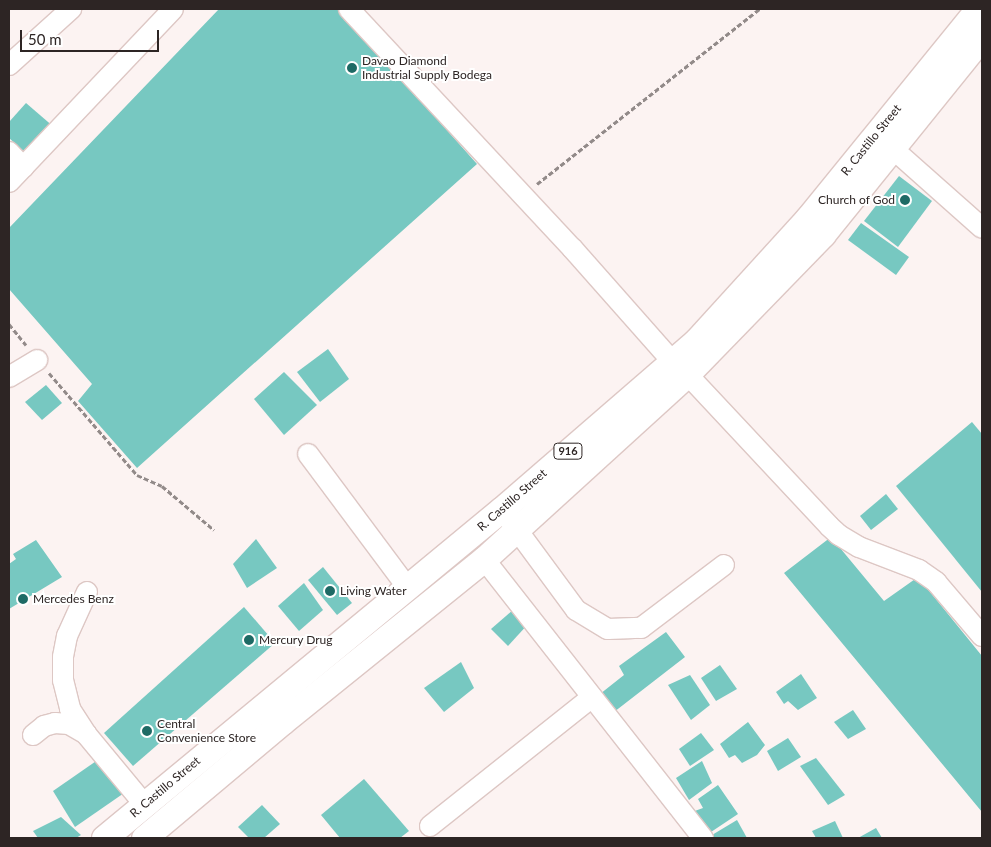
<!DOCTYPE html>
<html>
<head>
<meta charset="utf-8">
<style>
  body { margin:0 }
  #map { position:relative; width:991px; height:847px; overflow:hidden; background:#fcf3f2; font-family:Lato,sans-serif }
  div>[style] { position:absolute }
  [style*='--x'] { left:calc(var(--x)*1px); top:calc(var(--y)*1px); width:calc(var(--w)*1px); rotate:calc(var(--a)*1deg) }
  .building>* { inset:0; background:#77c8c1 }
  .path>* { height:3px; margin-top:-1.5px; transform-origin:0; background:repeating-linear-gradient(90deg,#928a89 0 5px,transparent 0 7.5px) }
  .roads { filter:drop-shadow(1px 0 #ddc7c4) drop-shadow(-1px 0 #ddc7c4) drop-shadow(0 1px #ddc7c4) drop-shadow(0 -1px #ddc7c4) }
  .minor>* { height:20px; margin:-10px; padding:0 10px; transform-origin:10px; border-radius:10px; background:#fff }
  .major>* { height:25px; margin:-12.5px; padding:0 12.5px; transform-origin:12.5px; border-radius:12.5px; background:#fff }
  .dots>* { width:14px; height:14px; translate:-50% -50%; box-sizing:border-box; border:2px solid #fff; border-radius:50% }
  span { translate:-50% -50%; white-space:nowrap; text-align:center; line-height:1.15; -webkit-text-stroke:4px #fff; paint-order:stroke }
  .shield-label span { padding:1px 4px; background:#fff; border:1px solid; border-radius:4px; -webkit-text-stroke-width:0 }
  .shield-label { font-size:11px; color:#2d2524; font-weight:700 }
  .poi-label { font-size:12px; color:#2d2524 }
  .left { translate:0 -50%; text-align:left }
  .right { translate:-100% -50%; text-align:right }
  .street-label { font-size:12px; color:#2d2524 }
  .frame { position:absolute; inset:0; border:10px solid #2d2524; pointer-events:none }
  .scale { position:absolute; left:20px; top:30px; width:139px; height:22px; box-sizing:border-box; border:2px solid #2d2524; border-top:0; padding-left:6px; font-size:15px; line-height:18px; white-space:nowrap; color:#2d2524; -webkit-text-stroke:4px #fff; paint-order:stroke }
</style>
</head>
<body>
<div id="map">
  <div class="building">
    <i style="clip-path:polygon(219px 9px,339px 9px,477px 164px,137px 468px,78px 401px,92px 384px,9px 289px,9px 228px)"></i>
    <i style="clip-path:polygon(26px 103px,55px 128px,27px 154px,9px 138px,9px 122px)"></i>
    <i style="clip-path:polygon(899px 176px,932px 201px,898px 247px,864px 221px)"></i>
    <i style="clip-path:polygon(861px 223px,909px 257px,896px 275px,848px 240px)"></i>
    <i style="clip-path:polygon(328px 349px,349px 379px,320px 402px,297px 372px)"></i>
    <i style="clip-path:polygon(284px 372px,317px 405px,284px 435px,254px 399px)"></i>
    <i style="clip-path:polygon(46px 385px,62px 403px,42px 420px,25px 402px)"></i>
    <i style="clip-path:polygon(972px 422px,982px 434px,982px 592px,896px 486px)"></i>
    <i style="clip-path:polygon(886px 494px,898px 509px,871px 530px,860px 516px)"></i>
    <i style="clip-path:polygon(831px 537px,884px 601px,918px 577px,982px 656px,982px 812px,784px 573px)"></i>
    <i style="clip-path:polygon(256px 539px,277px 568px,247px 588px,233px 564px)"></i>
    <i style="clip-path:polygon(36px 540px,62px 577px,9px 609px,9px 564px,16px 559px,13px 554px)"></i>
    <i style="clip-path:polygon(323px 567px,352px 603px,337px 615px,308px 580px)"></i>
    <i style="clip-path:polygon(304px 583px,323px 610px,299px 631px,278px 606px)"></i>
    <i style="clip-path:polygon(244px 607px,275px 643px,133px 766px,104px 733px)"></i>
    <i style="clip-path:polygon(513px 610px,529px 623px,508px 646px,491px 629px)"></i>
    <i style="clip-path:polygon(666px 632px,685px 657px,614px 712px,600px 694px,624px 675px,619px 666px)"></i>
    <i style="clip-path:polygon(461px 662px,474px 688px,444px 712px,424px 688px)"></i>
    <i style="clip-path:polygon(720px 665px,737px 689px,716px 701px,701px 678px)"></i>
    <i style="clip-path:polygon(801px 674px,817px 698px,798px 710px,788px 701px,784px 704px,776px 692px)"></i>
    <i style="clip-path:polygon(690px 675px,710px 705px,691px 720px,668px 685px)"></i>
    <i style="clip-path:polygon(853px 710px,866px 729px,848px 739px,834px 722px)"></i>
    <i style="clip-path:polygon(748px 722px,765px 745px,757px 755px,742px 763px,735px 755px,729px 758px,720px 744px)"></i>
    <i style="clip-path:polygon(701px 733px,714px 750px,690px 766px,679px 749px)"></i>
    <i style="clip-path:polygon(788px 738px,801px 757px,778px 771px,767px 751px)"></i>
    <i style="clip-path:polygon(102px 757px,127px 791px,75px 827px,53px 791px)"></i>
    <i style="clip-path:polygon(816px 758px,845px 795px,828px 805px,800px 766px)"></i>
    <i style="clip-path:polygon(702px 761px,712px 783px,689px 800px,676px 778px)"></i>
    <i style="clip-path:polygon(364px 779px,409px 831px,400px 838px,340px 838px,321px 815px)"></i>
    <i style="clip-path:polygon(718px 785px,738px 814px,711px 832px,692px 812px,703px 808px,698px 799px)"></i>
    <i style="clip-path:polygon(262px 805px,280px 824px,264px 838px,249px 838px,238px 827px)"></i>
    <i style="clip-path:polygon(61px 817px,81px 835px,76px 838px,38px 838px,33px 831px)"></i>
    <i style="clip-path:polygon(737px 820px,747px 838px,714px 838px,712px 835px)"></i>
    <i style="clip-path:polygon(835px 821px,843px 838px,816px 838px,812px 831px)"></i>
    <i style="clip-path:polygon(876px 828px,882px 838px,858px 838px)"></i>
  </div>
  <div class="path">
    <i style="--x:537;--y:184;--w:283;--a:-38.2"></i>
    <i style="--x:9;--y:324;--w:27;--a:51"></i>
    <i style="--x:49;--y:373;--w:135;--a:49.2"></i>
    <i style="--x:137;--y:475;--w:27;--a:24"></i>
    <i style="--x:162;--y:486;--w:68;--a:40.2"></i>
  </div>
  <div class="roads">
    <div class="minor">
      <i style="--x:349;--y:9;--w:327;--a:47"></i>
      <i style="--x:572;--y:248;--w:149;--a:48.5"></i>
      <i style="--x:671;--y:360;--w:21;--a:41"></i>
      <i style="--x:687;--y:374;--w:208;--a:46.9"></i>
      <i style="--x:829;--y:526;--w:13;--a:42"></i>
      <i style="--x:839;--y:535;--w:23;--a:31"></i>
      <i style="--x:859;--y:547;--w:64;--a:21"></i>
      <i style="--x:919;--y:570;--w:21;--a:35"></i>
      <i style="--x:936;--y:582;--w:71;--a:49.6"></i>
      <i style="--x:9;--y:65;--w:84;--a:-42.1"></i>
      <i style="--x:892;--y:148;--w:120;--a:41.6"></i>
      <i style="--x:9;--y:152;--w:21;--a:47"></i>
      <i style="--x:9;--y:182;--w:238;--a:-46.5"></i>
      <i style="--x:9;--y:377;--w:33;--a:-31"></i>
      <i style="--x:308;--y:454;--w:166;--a:53.3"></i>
      <i style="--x:509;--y:519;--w:113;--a:53.6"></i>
      <i style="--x:576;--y:610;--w:37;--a:31"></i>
      <i style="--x:608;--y:629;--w:33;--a:-2"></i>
      <i style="--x:641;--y:628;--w:104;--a:-37.2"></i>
      <i style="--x:484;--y:559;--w:355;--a:51.9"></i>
      <i style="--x:87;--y:592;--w:48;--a:114.4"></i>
      <i style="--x:67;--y:636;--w:21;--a:101"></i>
      <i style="--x:63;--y:657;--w:23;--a:90"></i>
      <i style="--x:63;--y:680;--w:30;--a:76"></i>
      <i style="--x:70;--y:709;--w:30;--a:57"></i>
      <i style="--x:86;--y:734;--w:92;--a:50.3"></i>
      <i style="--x:33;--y:735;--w:14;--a:-39"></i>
      <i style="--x:44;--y:726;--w:11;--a:-15"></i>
      <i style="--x:55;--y:723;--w:14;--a:4"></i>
      <i style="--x:69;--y:724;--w:20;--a:30"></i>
      <i style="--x:430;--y:826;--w:207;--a:-38.5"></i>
    </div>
    <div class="major">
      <i style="--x:104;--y:838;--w:516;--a:-39.58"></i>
      <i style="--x:502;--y:509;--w:258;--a:-40.9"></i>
      <i style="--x:697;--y:340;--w:165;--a:-47.7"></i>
      <i style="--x:808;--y:218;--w:269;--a:-50.9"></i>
      <i style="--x:144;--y:838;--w:180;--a:-40"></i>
      <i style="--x:282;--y:722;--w:260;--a:-38.9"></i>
      <i style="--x:484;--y:559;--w:275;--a:-42.3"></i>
      <i style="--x:687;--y:374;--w:195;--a:-45.8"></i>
      <i style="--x:823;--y:234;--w:253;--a:-51.1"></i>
    </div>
  </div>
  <div class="dots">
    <i style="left:352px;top:68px;background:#1e6a65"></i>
    <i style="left:905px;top:200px;background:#1e6a65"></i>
    <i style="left:330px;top:591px;background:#1e6a65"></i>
    <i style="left:23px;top:599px;background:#1e6a65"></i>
    <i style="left:249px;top:640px;background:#1e6a65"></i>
    <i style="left:147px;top:731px;background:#1e6a65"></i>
  </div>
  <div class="shield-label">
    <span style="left:568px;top:451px">916</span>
  </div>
  <div class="poi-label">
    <span class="left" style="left:362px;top:68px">Davao Diamond<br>Industrial Supply Bodega</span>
    <span class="right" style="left:895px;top:200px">Church of God</span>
    <span class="left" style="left:340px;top:591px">Living Water</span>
    <span class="left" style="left:33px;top:599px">Mercedes Benz</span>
    <span class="left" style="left:259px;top:640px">Mercury Drug</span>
    <span class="left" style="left:157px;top:731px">Central<br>Convenience Store</span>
  </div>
  <div class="street-label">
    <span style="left:871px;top:140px;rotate:-51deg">R. Castillo Street</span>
    <span style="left:512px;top:500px;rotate:-41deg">R. Castillo Street</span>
    <span style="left:165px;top:787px;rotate:-40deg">R. Castillo Street</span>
  </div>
  <div class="frame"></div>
  <div class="scale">50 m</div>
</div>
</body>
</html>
